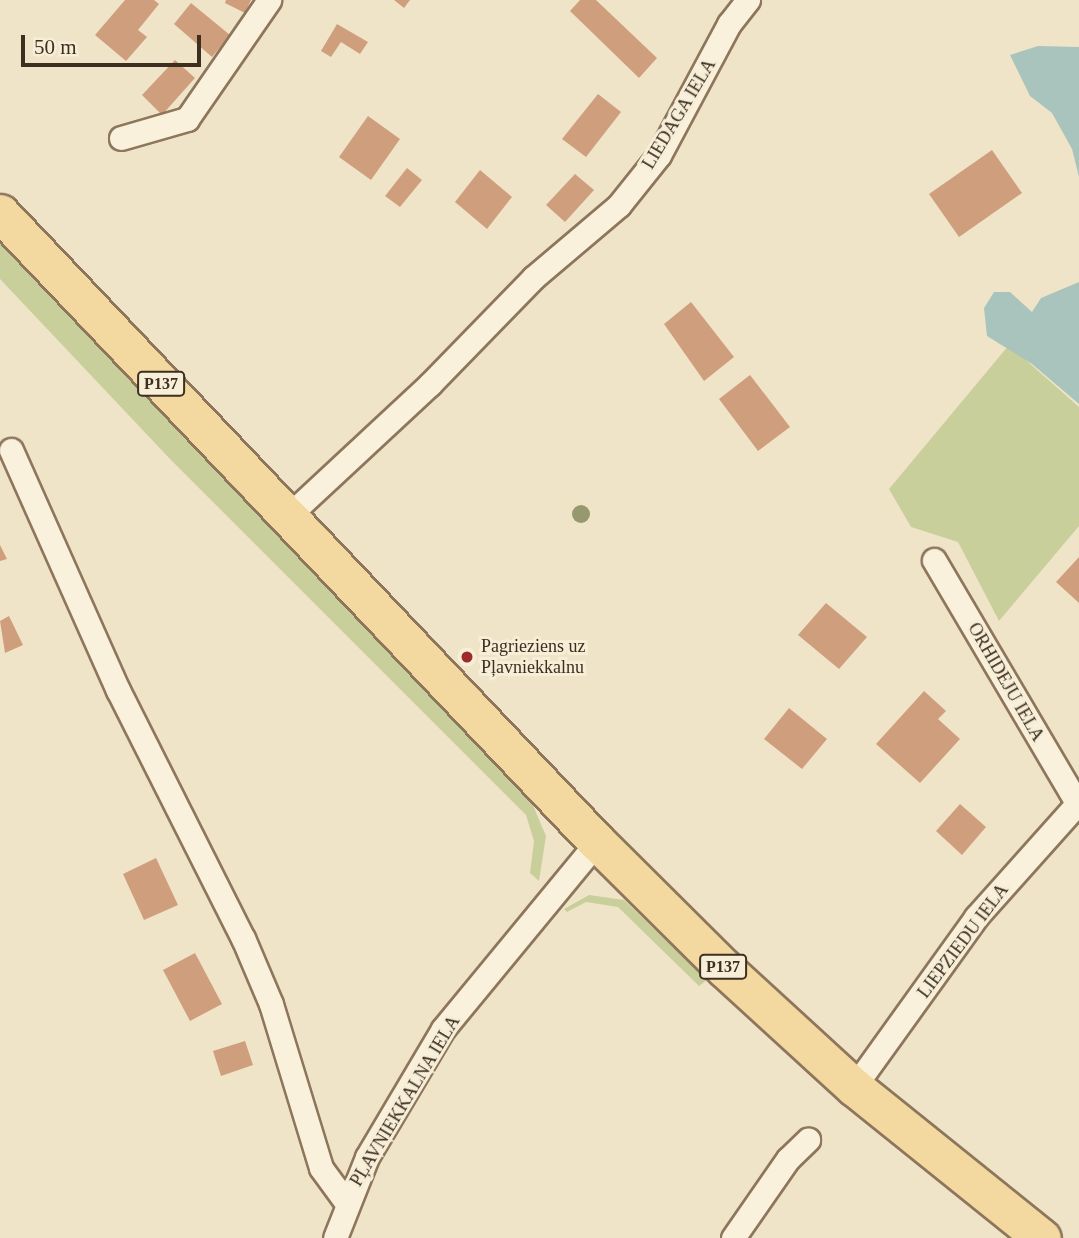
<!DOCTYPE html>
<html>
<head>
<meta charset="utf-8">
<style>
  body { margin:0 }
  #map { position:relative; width:1079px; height:1238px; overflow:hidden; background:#f0e4c8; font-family:"Times New Roman",serif }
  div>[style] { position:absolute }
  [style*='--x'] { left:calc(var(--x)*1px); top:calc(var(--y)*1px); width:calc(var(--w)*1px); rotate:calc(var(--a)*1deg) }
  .green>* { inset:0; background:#c9cf9b }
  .water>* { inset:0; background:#a9c4bc }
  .building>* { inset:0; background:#cf9f7d }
  .roads { filter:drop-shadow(2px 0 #8d765c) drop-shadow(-2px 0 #8d765c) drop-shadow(0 2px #8d765c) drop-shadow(0 -2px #8d765c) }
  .street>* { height:23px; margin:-11.5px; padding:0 11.5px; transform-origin:11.5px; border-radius:11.5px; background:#faf1dc }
  .primary>* { height:37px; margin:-18.5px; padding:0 18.5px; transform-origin:18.5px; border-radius:18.5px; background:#f3d9a0 }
  .trees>* { width:18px; height:18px; margin:-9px; border-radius:50%; background:#96986f }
  .dots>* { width:19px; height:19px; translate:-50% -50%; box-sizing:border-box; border:4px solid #f7eed8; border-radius:50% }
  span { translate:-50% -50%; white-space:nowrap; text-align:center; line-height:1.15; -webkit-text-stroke:6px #f7eed8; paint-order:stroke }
  .shield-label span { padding:2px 5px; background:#f7eed8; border:2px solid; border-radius:5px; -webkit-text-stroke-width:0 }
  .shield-label { font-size:16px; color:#3d2e20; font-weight:700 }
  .street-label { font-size:18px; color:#3d2e20 }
  .poi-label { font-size:18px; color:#3d2e20 }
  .left { translate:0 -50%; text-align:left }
  .scale { position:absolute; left:21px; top:35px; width:180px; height:32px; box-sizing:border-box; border:4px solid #3d2e20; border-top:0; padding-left:9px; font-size:21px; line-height:24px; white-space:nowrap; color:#3d2e20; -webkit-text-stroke:5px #f7eed8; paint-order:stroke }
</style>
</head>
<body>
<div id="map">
  <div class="green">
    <i style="clip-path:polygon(0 241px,532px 803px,546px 836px,539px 881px,530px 873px,534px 841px,526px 815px,170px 459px,0 279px)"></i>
    <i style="clip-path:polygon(1009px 345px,1079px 407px,1079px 526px,999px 621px,958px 542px,911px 527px,889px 489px)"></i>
    <i style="clip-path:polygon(589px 895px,624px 900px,707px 980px,699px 986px,618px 907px,586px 902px,567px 912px,564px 909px)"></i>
  </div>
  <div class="water">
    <i style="clip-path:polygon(1038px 46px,1079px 47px,1079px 177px,1072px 149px,1052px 113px,1030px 96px,1010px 55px)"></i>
    <i style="clip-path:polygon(1079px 282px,1079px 404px,1032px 364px,987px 336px,984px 308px,994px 292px,1010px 292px,1032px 312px,1041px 298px)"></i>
  </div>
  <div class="building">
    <i style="clip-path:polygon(125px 0,154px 0,159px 4px,138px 30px,147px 37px,126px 61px,95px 35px)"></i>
    <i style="clip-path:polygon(226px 0,251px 0,245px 13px,225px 3px)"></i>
    <i style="clip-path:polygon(394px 0,410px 0,404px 8px)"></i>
    <i style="clip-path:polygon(580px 0,596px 0,657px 58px,639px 78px,570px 11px)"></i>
    <i style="clip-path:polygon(191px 3px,230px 35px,212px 57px,174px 24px)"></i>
    <i style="clip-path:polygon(337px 24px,368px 42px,360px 54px,341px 42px,331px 57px,321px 51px)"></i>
    <i style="clip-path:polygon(175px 60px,195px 78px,162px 115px,142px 95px)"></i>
    <i style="clip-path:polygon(598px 94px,621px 112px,586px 157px,562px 139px)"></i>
    <i style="clip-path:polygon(368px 116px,400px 139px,371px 180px,339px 157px)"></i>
    <i style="clip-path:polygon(992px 150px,1022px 193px,959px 237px,929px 194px)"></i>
    <i style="clip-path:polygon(407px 168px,422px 180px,400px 207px,385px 196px)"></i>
    <i style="clip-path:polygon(480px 170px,512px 197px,487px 229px,455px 202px)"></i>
    <i style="clip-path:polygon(575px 174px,594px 190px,565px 222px,546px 205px)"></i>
    <i style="clip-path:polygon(691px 302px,734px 357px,704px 381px,664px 324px)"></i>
    <i style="clip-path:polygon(750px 375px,790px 427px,758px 451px,719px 399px)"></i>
    <i style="clip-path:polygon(0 545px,7px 559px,0 561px)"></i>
    <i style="clip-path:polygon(1079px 557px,1079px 603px,1056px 582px)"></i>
    <i style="clip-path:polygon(826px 603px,867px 637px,839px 669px,798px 635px)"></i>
    <i style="clip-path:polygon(9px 616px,23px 645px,5px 653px,0 621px)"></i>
    <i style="clip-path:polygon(924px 691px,946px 711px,938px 719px,960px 739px,920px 783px,876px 744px)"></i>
    <i style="clip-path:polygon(789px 708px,827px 739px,802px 769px,764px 739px)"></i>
    <i style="clip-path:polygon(960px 804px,986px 827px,962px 855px,936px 831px)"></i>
    <i style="clip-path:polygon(156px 858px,178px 905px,144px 920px,123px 874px)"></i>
    <i style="clip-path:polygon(195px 953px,222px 1004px,190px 1021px,163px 970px)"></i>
    <i style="clip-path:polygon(245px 1041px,253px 1065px,221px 1076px,213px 1051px)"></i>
  </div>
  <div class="roads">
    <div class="street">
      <i style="--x:121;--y:138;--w:69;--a:-16.1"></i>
      <i style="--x:187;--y:119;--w:145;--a:-55.4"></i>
      <i style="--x:11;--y:450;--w:263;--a:66"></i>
      <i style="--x:118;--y:690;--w:278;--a:63.3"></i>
      <i style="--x:243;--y:938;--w:72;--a:67"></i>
      <i style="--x:271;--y:1004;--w:171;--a:73"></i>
      <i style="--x:321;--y:1168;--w:42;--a:53.7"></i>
      <i style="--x:287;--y:517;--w:195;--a:-42.9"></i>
      <i style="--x:430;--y:384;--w:148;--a:-45.8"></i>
      <i style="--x:533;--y:278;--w:113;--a:-40.3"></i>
      <i style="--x:619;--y:205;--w:64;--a:-51.3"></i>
      <i style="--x:659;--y:155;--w:149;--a:-61.9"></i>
      <i style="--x:729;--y:24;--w:31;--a:-52"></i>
      <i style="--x:934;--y:560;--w:283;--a:59.5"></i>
      <i style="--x:854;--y:1087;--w:209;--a:-54.3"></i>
      <i style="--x:976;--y:917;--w:154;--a:-48.2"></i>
      <i style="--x:335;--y:1238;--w:87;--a:-68.4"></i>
      <i style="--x:367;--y:1157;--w:149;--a:-59.3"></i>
      <i style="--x:443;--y:1029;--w:242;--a:-50.5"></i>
      <i style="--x:733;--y:1238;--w:96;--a:-55.2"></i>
      <i style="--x:788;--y:1159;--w:28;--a:-44"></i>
    </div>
    <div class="primary">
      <i style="--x:0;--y:213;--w:867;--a:46.5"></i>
      <i style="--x:597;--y:842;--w:180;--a:44.8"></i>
      <i style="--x:725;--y:969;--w:175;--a:42.5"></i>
      <i style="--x:854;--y:1087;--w:241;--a:38.8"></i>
    </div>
  </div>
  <div class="trees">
    <i style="left:581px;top:514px"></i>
  </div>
  <div class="dots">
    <i style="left:467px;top:657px;background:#9e2a2b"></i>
  </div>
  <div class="shield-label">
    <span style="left:161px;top:384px">P137</span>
    <span style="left:723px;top:967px">P137</span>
  </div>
  <div class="street-label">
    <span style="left:679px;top:114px;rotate:-59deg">LIEDAGA IELA</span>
    <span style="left:1006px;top:682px;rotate:60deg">ORHIDEJU IELA</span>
    <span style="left:963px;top:941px;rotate:-53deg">LIEPZIEDU IELA</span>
    <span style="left:405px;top:1101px;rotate:-59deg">PĻAVNIEKKALNA IELA</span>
  </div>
  <div class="poi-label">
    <span class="left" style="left:481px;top:657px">Pagrieziens uz<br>Pļavniekkalnu</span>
  </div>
  <div class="scale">50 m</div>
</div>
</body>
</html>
